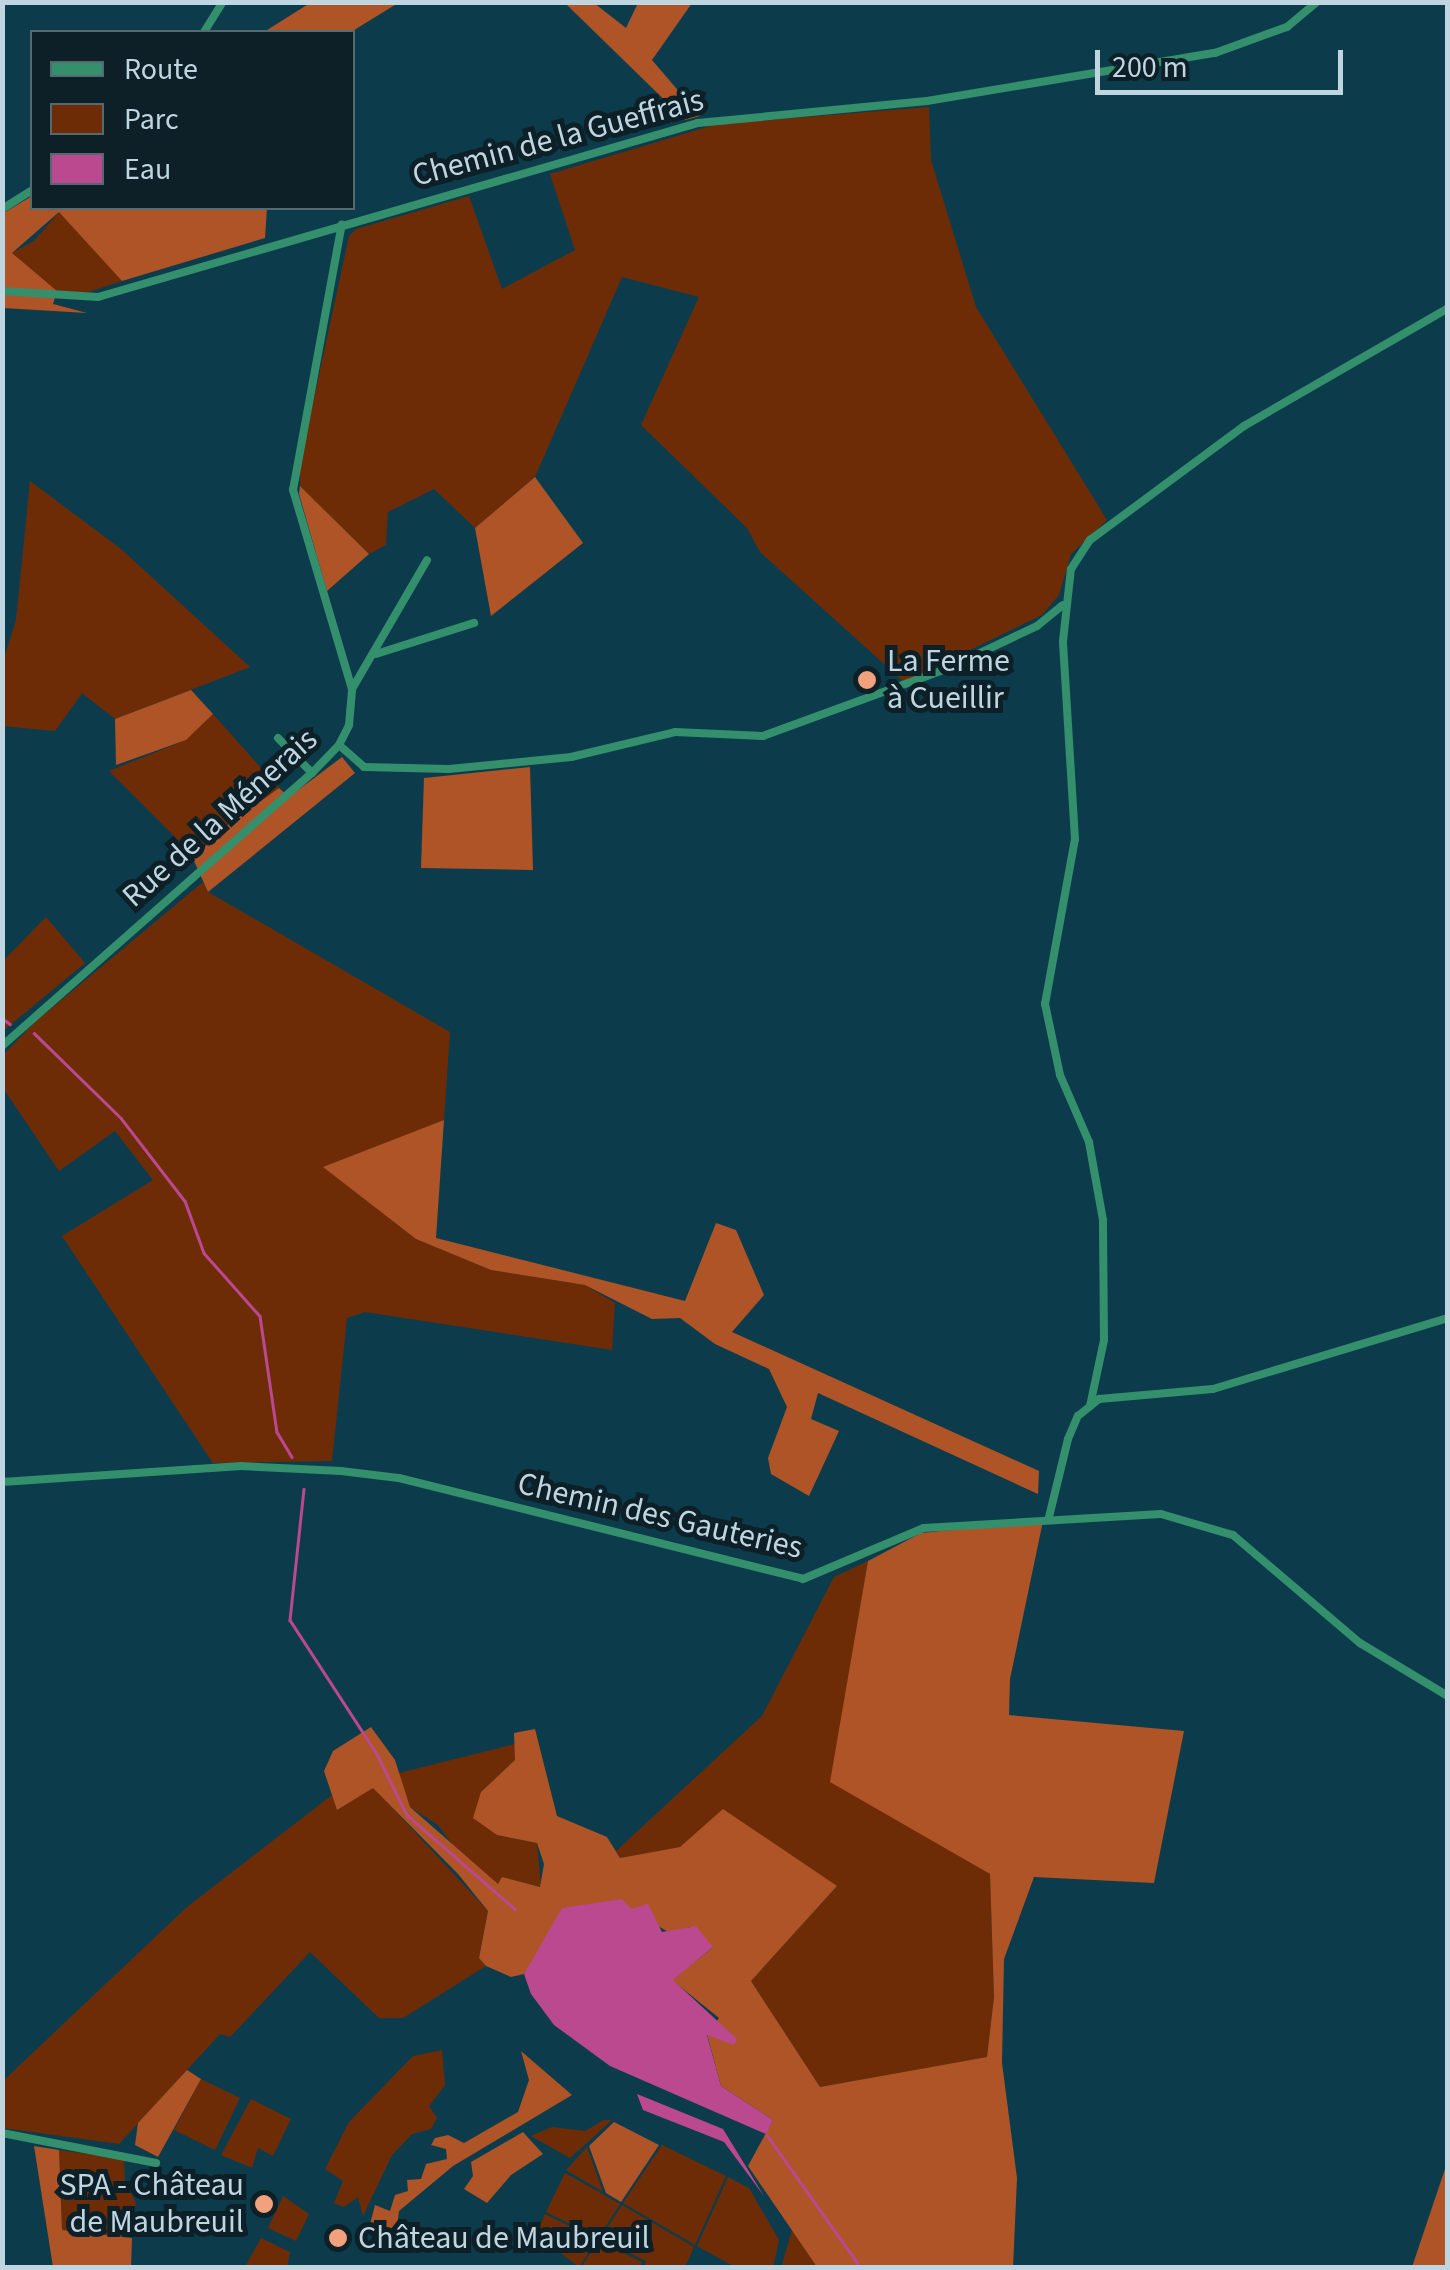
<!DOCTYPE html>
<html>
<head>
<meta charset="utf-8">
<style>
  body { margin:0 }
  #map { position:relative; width:1450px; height:2270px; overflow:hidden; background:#0c3c4b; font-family:"Source Sans 3",sans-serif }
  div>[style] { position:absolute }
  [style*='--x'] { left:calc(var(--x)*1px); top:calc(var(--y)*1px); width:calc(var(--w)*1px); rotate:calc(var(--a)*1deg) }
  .green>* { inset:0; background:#6e2c06 }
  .forest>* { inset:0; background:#af5426 }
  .water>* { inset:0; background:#ba4990 }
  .stream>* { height:2.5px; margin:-1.25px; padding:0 1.25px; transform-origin:1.25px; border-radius:1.25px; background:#ba4990 }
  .minor>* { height:8px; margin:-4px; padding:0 4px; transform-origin:4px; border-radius:4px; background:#348f6d }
  .dots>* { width:28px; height:28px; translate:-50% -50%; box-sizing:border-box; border:5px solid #0e2027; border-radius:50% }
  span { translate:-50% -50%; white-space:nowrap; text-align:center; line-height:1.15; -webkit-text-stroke:10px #0e2027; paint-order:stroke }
  .street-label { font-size:32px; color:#bfd6e0 }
  .poi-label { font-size:32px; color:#bfd6e0 }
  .left { translate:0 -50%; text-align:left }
  .right { translate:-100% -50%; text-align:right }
  .frame { position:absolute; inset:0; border:5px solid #bfd6e0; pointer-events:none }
  .legend { position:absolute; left:30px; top:30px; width:325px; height:180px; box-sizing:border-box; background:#0e2027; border:2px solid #556971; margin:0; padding:12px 18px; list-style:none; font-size:30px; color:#bfd6e0 }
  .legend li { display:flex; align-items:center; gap:20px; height:50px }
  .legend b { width:50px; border:2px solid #556971 }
  .scale { position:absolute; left:1095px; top:50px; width:248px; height:45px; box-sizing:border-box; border:5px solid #bfd6e0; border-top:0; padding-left:12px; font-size:30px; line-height:35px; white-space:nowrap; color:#bfd6e0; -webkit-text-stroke:8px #0e2027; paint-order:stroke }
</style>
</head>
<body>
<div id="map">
  <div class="green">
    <i style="clip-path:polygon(929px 107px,931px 160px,976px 307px,1107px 520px,1071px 554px,1059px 595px,1042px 615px,904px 682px,760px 552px,747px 528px,641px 425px,699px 297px,622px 277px,535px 477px,475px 528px,434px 489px,388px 512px,386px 545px,369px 554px,300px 486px,300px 463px,349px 236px,356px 229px,469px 196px,502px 289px,575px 250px,550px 174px,717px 124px)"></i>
    <i style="clip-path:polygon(60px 211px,122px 281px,85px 293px,57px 291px,21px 264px,12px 253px,34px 241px)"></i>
    <i style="clip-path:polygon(30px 481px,121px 549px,250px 667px,115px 719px,82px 693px,55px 731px,3px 726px,3px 661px,16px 620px)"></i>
    <i style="clip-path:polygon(213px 714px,279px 788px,190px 852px,109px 771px,186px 740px)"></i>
    <i style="clip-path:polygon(203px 882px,208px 892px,450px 1032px,444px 1120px,324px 1167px,416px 1239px,491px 1270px,585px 1285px,615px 1303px,612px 1350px,365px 1312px,347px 1318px,332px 1461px,213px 1463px,62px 1236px,153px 1180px,115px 1131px,59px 1171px,3px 1088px,2px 1056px,35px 1022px)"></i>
    <i style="clip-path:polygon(46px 917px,85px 963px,3px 1031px,3px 961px)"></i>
    <i style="clip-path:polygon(868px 1561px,831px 1781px,990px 1874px,994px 1997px,987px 2057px,820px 2087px,751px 1981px,837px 1886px,815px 1874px,680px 1847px,620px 1858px,616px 1851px,762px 1716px,834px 1577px)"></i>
    <i style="clip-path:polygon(515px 1744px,515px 1760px,481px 1792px,497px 1835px,537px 1843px,541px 1887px,502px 1877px,499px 1885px,465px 1861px,438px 1825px,410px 1807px,395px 1774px)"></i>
    <i style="clip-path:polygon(373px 1787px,488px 1911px,479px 1957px,486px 1966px,403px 2018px,379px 2018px,310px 1952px,230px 2037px,220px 2034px,119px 2144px,3px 2128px,3px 2081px,187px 1907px,332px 1795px,337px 1810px)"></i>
    <i style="clip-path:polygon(442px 2050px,445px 2085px,429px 2106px,437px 2118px,431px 2129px,412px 2134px,392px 2155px,363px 2216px,358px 2197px,344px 2207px,334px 2203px,343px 2181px,325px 2169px,349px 2122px,413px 2056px)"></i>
    <i style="clip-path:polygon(201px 2079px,240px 2098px,215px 2150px,174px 2130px)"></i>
    <i style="clip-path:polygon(251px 2099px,291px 2119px,273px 2156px,258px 2148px,252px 2168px,221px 2155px)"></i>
    <i style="clip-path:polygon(604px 2120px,612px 2120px,570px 2158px,531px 2136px,552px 2127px,585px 2131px)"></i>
    <i style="clip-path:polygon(662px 2145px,726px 2176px,695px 2245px,623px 2203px)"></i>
    <i style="clip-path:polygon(587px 2147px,603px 2192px,566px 2170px)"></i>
    <i style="clip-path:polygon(59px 2150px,124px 2159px,125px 2182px,136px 2203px,127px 2237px,62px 2230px)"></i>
    <i style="clip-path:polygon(565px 2173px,620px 2204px,598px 2238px,546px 2212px)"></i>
    <i style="clip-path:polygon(728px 2177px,749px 2188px,779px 2240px,773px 2267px,735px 2267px,697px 2246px)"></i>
    <i style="clip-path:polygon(283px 2196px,309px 2214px,296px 2241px,268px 2228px)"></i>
    <i style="clip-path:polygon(622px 2205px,694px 2247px,685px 2267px,644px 2267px,646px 2261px,600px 2239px)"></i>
    <i style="clip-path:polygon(545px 2214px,597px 2240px,579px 2267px,536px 2234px)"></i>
    <i style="clip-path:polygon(792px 2230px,817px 2267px,781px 2268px)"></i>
    <i style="clip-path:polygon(261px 2238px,290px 2252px,287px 2267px,245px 2267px)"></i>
    <i style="clip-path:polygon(599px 2241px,642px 2262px,640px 2267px,581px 2267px)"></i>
  </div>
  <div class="forest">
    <i style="clip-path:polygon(310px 3px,310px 2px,398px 3px,351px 32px,264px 32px)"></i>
    <i style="clip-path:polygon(565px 3px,594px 3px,626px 28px,638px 3px,692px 3px,652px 60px,700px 116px,685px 120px)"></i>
    <i style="clip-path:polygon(32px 196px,32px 208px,267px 208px,265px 238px,122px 281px,59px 212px,12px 253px,57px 291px,53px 304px,87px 313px,3px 308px,2px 214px)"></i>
    <i style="clip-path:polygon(535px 477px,583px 543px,491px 616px,475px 528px)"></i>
    <i style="clip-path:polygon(300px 486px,369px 554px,327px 591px,299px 494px)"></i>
    <i style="clip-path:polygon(191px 690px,213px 714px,186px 740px,116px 765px,115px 719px)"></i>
    <i style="clip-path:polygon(342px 757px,355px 773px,208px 892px,190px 852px,279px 788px,289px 797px)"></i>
    <i style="clip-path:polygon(530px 767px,533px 870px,421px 868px,424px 778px)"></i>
    <i style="clip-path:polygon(444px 1120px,436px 1238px,685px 1301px,716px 1223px,736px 1230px,764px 1295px,732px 1332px,1039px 1471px,1038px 1494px,818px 1393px,811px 1419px,839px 1431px,809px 1496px,771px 1474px,768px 1458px,787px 1407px,769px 1369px,715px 1344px,680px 1318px,652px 1319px,585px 1285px,491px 1270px,416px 1239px,323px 1167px)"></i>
    <i style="clip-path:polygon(1043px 1521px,1010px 1679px,1009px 1715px,1184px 1731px,1154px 1883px,1034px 1877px,1004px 1959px,1002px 2063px,1017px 2178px,1013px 2268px,817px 2267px,748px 2166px,773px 2120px,721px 2086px,707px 2034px,719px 2018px,672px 1980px,712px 1948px,689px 1927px,673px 1935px,655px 1924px,539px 1954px,524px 1974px,511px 1977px,486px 1966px,479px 1958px,488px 1911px,458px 1874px,373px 1788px,337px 1810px,324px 1771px,333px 1751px,371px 1727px,395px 1760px,410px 1807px,498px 1884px,502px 1877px,540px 1887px,544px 1864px,537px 1843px,497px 1835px,473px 1818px,481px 1792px,515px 1760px,514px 1733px,535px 1729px,557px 1816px,607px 1837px,620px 1858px,680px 1847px,723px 1809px,837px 1886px,751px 1981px,820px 2087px,987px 2057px,994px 1997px,990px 1874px,830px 1782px,868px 1561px,921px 1533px)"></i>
    <i style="clip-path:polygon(521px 2051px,572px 2095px,453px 2166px,399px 2211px,395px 2245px,377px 2246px,379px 2236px,369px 2228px,375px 2205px,390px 2211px,395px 2195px,408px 2191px,407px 2180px,421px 2179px,426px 2164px,447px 2159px,446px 2149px,431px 2145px,435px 2138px,448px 2135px,464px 2143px,518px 2112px,529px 2080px)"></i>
    <i style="clip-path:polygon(187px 2070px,201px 2079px,158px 2157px,135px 2145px,138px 2123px)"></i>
    <i style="clip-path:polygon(614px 2122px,659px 2145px,621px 2202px,606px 2193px,589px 2146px)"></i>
    <i style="clip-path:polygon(523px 2132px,543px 2154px,511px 2175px,487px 2203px,464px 2189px,473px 2176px,471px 2162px)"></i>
    <i style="clip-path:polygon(34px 2146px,59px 2150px,62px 2230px,132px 2238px,131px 2267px,53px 2267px)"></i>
    <i style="clip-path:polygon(1447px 2163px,1447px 2267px,1412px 2267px)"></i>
  </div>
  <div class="water">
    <i style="clip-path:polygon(622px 1899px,631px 1909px,648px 1904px,662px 1932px,696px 1926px,713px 1947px,673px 1980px,737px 2039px,734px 2045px,707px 2035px,721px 2086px,773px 2120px,766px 2134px,610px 2066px,554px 2025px,531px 1994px,524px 1974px,562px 1908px)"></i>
    <i style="clip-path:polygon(637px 2094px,723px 2129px,764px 2196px,724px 2142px,643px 2110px)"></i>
  </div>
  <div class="stream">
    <i style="--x:2;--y:1018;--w:10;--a:37"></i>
    <i style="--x:34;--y:1033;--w:122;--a:44.3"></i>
    <i style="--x:121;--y:1118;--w:105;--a:52.4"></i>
    <i style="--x:185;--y:1201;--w:55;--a:69.9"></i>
    <i style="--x:204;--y:1253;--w:84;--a:48.4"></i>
    <i style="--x:260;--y:1316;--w:117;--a:81.7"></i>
    <i style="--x:277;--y:1432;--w:29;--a:59"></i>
    <i style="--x:304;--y:1489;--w:132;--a:96.1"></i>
    <i style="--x:290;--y:1620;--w:160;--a:57"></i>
    <i style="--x:377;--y:1754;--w:68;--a:63.8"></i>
    <i style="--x:407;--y:1815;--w:143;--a:41"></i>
    <i style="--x:767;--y:2135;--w:163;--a:54.7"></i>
  </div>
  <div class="minor">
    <i style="--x:204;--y:32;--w:36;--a:-58"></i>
    <i style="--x:2;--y:209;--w:36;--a:-32"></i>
    <i style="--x:2;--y:291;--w:96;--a:3.6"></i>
    <i style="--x:98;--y:297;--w:625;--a:-16.17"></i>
    <i style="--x:698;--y:123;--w:230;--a:-5.5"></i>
    <i style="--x:927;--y:101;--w:292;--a:-9.5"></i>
    <i style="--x:1215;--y:53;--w:77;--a:-19.9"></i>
    <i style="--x:1287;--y:27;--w:39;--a:-40"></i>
    <i style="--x:376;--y:654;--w:103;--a:-17.6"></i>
    <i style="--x:352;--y:689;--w:149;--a:-59.8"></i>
    <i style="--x:278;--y:738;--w:49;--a:45.8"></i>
    <i style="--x:339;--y:745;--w:33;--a:41"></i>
    <i style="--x:364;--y:767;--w:85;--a:1.3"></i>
    <i style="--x:449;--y:769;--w:123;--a:-5.6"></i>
    <i style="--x:571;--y:757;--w:107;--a:-13.5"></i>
    <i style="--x:675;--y:732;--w:88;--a:2.6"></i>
    <i style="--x:763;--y:736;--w:195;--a:-20.1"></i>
    <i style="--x:946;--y:669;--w:101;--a:-25.3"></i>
    <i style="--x:1037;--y:626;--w:33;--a:-39"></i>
    <i style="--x:2;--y:1046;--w:413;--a:-41.4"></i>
    <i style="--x:312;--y:773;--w:39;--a:-46"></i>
    <i style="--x:339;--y:745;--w:22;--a:-63"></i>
    <i style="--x:349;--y:725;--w:36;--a:-85"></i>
    <i style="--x:352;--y:689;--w:208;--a:-106.5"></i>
    <i style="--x:293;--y:490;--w:270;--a:-79.6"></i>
    <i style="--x:1090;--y:1406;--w:67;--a:-78"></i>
    <i style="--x:1104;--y:1340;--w:120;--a:-90.5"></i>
    <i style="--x:1103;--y:1220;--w:79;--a:-100.2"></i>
    <i style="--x:1089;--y:1142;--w:73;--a:-113.4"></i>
    <i style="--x:1060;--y:1075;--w:73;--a:-101.9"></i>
    <i style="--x:1045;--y:1004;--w:168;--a:-79.7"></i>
    <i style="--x:1075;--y:839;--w:198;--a:-93.5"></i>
    <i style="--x:1063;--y:641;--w:72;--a:-83.7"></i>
    <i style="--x:1071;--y:569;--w:35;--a:-57"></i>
    <i style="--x:1090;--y:540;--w:192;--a:-36.5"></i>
    <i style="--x:1244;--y:426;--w:236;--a:-30"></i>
    <i style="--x:2;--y:1482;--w:240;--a:-3.8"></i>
    <i style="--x:241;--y:1466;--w:100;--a:2.9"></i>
    <i style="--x:341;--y:1471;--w:58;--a:6.9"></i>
    <i style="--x:399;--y:1478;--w:416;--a:14"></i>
    <i style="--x:803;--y:1579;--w:131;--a:-22.9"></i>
    <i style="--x:924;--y:1528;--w:237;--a:-3.4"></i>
    <i style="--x:1161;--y:1514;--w:75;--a:16.3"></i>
    <i style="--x:1233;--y:1535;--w:167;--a:40.4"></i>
    <i style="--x:1360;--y:1643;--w:103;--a:31.1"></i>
    <i style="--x:1049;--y:1517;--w:80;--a:-76.3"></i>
    <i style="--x:1068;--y:1439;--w:25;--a:-67"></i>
    <i style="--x:1078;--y:1416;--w:27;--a:-39"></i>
    <i style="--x:1099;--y:1399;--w:114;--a:-5"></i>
    <i style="--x:1213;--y:1389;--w:245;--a:-16.8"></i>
    <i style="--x:2;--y:2133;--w:157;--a:11"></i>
  </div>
  <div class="dots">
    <i style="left:867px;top:680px;background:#f1a17d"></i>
    <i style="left:264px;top:2204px;background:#f1a17d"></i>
    <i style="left:338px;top:2238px;background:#f1a17d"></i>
  </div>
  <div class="street-label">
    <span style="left:558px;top:138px;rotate:-15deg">Chemin de la Gueffrais</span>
    <span style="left:220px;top:818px;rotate:-42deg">Rue de la Ménerais</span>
    <span style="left:660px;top:1516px;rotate:13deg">Chemin des Gauteries</span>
  </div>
  <div class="poi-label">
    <span class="left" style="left:887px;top:680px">La Ferme<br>à Cueillir</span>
    <span class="right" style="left:244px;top:2204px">SPA - Château<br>de Maubreuil</span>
    <span class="left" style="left:358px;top:2238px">Château de Maubreuil</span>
  </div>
  <div class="frame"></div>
  <ul class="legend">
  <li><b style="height:12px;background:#348f6d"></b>Route</li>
  <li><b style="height:28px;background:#6e2c06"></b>Parc</li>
  <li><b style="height:28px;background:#ba4990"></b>Eau</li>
  </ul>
  <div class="scale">200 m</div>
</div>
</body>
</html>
